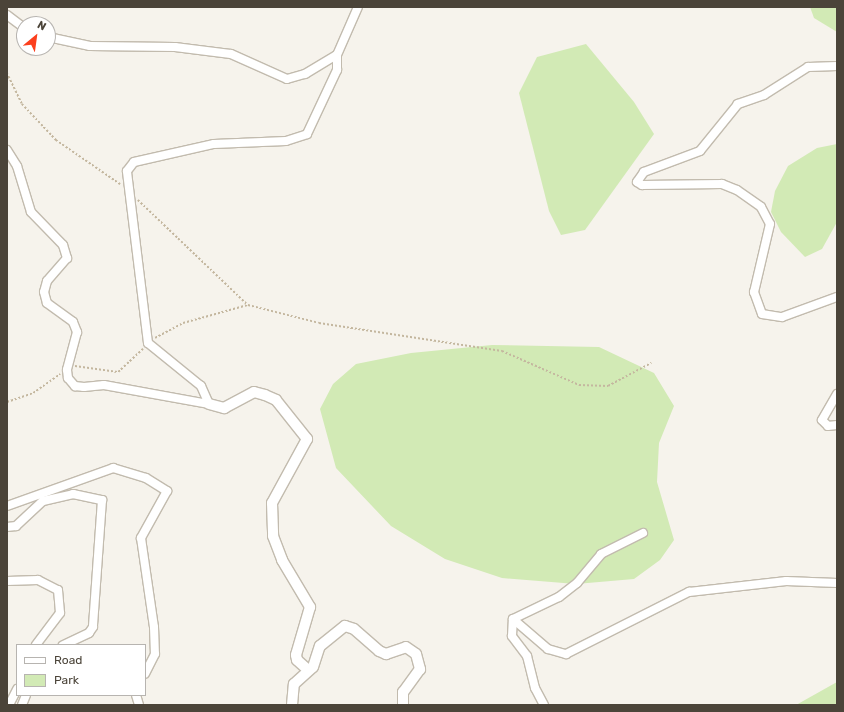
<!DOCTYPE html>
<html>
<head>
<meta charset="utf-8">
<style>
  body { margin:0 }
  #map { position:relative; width:844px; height:712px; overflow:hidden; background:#f6f3ec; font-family:Rubik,sans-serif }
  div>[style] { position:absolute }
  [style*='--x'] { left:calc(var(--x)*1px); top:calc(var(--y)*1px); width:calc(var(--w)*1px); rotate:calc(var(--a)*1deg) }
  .green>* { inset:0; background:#d2eab5 }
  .path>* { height:1.5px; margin-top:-0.75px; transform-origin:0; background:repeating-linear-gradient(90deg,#c4b79f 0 2px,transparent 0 4px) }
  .roads { filter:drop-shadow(1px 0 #c2bbae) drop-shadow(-1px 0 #c2bbae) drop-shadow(0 1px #c2bbae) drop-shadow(0 -1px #c2bbae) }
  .minor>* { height:8px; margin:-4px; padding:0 4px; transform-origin:4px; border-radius:4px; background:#fff }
  .tertiary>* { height:10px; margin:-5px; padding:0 5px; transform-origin:5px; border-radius:5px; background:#fff }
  span { translate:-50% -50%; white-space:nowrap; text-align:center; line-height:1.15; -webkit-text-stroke:4px #fff; paint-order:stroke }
  .frame { position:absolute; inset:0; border:8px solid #4b4439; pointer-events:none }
  .legend { position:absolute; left:16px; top:644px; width:130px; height:52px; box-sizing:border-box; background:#fff; border:1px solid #b7b4b0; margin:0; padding:5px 7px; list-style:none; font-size:12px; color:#4b4439 }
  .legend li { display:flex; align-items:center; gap:8px; height:20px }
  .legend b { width:20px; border:1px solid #b7b4b0 }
  .north { position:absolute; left:16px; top:16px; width:40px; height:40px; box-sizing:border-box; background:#fff; border:1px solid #b7b4b0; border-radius:50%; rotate:29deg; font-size:11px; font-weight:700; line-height:16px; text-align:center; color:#4b4439 }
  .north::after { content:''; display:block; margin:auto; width:14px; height:18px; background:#fc3f1d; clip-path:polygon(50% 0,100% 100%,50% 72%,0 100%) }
</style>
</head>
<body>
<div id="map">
  <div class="green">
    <i style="clip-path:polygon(810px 7px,837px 7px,837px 32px,814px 18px)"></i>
    <i style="clip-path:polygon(586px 44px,634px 102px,654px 134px,585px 230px,561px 235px,549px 211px,519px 93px,537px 57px)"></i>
    <i style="clip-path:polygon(837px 144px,837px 222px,822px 249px,805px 257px,781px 232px,771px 212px,775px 191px,788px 166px,817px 148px)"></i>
    <i style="clip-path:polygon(492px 345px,599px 347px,654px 373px,674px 406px,659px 443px,657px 482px,674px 540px,660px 560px,634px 579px,576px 584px,502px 578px,445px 559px,391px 526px,336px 468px,320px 409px,333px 384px,356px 364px,411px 353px)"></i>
    <i style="clip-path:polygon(837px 682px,837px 705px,796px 705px)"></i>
  </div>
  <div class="path">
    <i style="--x:7;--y:73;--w:34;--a:64"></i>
    <i style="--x:22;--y:104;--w:50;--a:46.6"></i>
    <i style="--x:56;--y:140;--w:78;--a:34.5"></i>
    <i style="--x:138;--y:200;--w:152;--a:43.7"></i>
    <i style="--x:155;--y:338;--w:32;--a:-28"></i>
    <i style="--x:183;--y:323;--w:67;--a:-15.5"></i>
    <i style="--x:248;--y:305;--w:73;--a:14.2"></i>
    <i style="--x:319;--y:323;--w:185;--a:8.7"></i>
    <i style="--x:502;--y:351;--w:84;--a:23.8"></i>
    <i style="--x:579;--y:385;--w:29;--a:2"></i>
    <i style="--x:608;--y:386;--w:49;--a:-28.1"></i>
    <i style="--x:75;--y:366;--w:43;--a:7.9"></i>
    <i style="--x:118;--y:372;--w:34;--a:-43"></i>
    <i style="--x:7;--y:402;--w:28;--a:-19"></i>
    <i style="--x:33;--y:393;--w:33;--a:-35"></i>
  </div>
  <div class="roads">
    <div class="minor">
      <i style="--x:7;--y:15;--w:21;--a:37"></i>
      <i style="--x:48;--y:37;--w:43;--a:12.1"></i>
      <i style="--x:90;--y:46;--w:85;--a:0.7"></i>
      <i style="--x:175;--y:47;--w:56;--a:7.1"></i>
      <i style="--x:231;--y:54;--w:61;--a:24.1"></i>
      <i style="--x:287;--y:79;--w:19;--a:-16"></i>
      <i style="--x:305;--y:74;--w:37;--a:-31"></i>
      <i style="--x:837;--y:66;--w:29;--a:178"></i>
      <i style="--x:808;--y:67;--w:52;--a:147.5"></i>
      <i style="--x:764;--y:95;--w:28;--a:161"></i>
      <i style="--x:738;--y:104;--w:60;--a:129"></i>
      <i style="--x:700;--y:151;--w:60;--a:159.4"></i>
      <i style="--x:644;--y:172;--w:12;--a:125"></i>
      <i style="--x:637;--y:182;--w:6;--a:31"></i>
      <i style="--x:642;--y:185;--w:80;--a:-0.7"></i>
      <i style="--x:722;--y:184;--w:16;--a:22"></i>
      <i style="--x:737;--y:190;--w:29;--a:35"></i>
      <i style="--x:761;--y:207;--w:19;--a:62"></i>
      <i style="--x:770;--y:224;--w:70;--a:103.2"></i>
      <i style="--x:754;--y:292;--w:23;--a:70"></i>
      <i style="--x:762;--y:314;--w:20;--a:9"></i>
      <i style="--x:782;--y:317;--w:59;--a:-20"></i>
      <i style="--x:7;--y:150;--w:19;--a:58"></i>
      <i style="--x:17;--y:166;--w:48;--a:73.1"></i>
      <i style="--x:31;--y:212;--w:46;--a:45.9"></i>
      <i style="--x:63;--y:245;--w:14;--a:73"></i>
      <i style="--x:67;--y:258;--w:30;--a:131"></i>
      <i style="--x:47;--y:281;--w:11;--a:105"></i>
      <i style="--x:44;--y:292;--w:11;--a:75"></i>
      <i style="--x:47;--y:303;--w:32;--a:36"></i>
      <i style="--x:73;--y:322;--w:11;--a:68"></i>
      <i style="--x:77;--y:332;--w:39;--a:105"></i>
      <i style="--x:67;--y:370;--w:8;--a:83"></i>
      <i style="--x:68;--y:378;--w:11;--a:49"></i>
      <i style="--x:75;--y:386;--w:9;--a:6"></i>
      <i style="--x:84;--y:387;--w:20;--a:-6"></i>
      <i style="--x:104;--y:385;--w:107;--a:10.3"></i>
      <i style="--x:209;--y:404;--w:20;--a:-114"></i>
      <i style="--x:201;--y:386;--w:68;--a:-140.9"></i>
      <i style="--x:148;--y:343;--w:173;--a:-97"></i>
      <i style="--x:127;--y:171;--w:11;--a:-52"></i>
      <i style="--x:134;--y:162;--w:82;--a:-12.7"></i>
      <i style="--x:214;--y:144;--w:72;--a:-2.4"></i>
      <i style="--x:286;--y:141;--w:22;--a:-18"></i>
      <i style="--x:307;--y:134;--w:71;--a:-64.9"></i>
      <i style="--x:337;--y:70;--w:15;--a:-90"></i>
      <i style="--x:337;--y:55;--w:52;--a:-66.4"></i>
      <i style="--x:837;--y:394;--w:30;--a:120"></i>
      <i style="--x:822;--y:420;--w:8;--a:45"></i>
      <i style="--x:828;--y:426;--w:9;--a:-6"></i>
      <i style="--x:7;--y:506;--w:113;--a:-19.7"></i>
      <i style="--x:113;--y:468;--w:34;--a:17"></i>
      <i style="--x:146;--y:478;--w:25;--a:32"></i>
      <i style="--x:167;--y:491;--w:54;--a:119"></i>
      <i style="--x:141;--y:538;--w:90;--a:81.7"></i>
      <i style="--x:154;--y:627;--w:27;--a:88"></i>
      <i style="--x:155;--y:654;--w:22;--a:117"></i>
      <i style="--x:7;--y:527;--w:9;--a:-6"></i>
      <i style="--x:16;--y:526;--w:37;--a:-43"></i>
      <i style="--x:43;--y:501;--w:31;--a:-13"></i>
      <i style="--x:73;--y:494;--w:30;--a:12"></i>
      <i style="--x:102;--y:500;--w:127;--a:94.1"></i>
      <i style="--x:93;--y:627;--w:7;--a:124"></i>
      <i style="--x:89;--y:633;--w:29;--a:155"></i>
      <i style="--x:7;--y:581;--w:31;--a:-2"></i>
      <i style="--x:38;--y:580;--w:22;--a:27"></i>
      <i style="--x:58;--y:590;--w:23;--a:85"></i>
      <i style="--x:60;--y:613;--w:40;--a:127"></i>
      <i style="--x:513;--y:619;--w:46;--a:40.6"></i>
      <i style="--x:548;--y:649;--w:19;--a:16"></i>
      <i style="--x:566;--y:654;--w:138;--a:-26.8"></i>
      <i style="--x:689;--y:592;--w:98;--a:-6.5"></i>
      <i style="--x:786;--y:581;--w:51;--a:2.2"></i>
      <i style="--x:136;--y:695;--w:10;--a:73"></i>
      <i style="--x:9;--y:705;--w:18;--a:-63"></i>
      <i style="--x:22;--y:705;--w:11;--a:-68"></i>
      <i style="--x:544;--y:705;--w:19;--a:-118"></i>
      <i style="--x:535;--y:688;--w:33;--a:-104"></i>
      <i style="--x:527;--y:656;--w:25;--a:-127"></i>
      <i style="--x:512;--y:636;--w:17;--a:-87"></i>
      <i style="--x:513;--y:619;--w:51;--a:-25.6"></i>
      <i style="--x:559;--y:597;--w:23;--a:-38"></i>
      <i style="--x:577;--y:583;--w:38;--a:-50"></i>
      <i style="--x:601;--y:554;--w:47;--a:-26.6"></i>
    </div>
    <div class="tertiary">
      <i style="--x:209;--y:404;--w:16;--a:15"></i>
      <i style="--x:224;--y:408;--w:34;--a:-28"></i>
      <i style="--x:254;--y:392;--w:11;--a:15"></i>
      <i style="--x:265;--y:395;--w:12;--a:24"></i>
      <i style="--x:276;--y:400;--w:50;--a:51.5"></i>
      <i style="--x:307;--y:439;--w:73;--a:118.7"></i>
      <i style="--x:272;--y:503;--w:33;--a:88"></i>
      <i style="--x:273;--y:536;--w:26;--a:69"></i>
      <i style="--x:282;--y:560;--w:55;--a:59.2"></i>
      <i style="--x:310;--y:607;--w:50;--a:106.3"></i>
      <i style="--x:296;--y:655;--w:5;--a:79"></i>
      <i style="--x:297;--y:660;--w:15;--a:42"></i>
      <i style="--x:292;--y:705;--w:21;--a:-85"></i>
      <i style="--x:294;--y:684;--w:25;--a:-42"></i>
      <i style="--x:313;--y:667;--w:22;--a:-72"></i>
      <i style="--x:320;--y:646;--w:32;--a:-39"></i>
      <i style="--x:345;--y:626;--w:9;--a:18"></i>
      <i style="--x:354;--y:629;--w:33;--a:41"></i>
      <i style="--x:379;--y:651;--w:8;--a:23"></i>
      <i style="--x:386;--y:654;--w:21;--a:-19"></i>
      <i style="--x:406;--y:647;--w:12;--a:35"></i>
      <i style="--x:416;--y:654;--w:16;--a:75"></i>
      <i style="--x:420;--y:669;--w:29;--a:126"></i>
      <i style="--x:403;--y:692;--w:13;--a:90"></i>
    </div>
  </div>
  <div class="frame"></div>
  <ul class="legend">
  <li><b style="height:5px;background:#fff"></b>Road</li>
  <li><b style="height:11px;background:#d2eab5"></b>Park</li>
  </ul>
  <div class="north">N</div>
</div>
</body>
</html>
